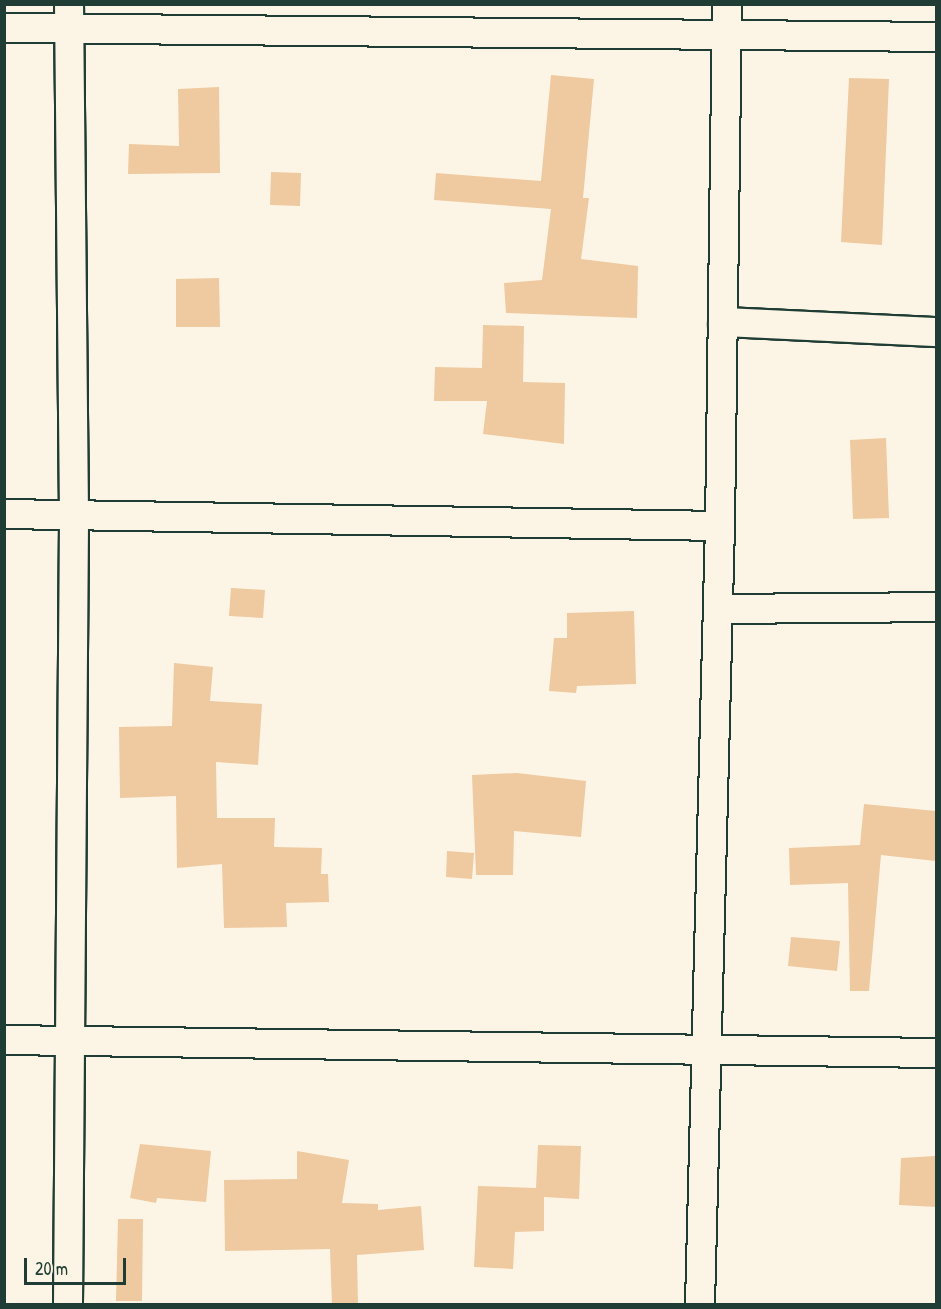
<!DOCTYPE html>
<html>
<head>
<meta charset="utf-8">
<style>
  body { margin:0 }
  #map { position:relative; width:941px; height:1309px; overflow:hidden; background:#fcf5e5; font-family:"Patrick Hand",sans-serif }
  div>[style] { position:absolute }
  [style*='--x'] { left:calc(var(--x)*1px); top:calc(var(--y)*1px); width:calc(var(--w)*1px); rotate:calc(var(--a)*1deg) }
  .building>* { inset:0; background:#efc99f }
  .roads { filter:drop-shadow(2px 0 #1f3d34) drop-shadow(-2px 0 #1f3d34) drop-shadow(0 2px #1f3d34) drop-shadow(0 -2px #1f3d34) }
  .street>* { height:28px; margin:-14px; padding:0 14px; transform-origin:14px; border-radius:14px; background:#fcf5e5 }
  span { translate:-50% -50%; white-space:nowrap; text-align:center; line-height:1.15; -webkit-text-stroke:6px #fcf5e5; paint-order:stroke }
  .frame { position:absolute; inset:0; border:6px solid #1f3d34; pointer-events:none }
  .scale { position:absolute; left:24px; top:1258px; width:102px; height:27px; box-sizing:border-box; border:3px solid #1f3d34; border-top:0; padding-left:8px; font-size:18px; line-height:21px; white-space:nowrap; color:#1f3d34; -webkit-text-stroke:4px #fcf5e5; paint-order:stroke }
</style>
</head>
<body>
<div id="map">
  <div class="building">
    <i style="clip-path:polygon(551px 75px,594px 79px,583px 198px,589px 198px,581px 259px,638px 266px,637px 318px,506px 313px,504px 283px,542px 280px,551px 209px,434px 200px,436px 173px,541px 181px)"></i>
    <i style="clip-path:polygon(849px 78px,889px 79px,882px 245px,841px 242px)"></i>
    <i style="clip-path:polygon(219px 87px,220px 173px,128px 174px,129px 144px,179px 146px,178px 89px)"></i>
    <i style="clip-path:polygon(271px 172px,301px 173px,300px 206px,270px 205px)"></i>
    <i style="clip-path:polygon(219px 278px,220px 327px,176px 327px,176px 279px)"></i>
    <i style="clip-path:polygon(483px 325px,524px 326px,523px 382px,565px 383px,564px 444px,483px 434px,487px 401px,434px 401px,435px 367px,482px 368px)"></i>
    <i style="clip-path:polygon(886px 438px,889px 518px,853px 519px,850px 440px)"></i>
    <i style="clip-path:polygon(231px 588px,265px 590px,263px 618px,229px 616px)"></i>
    <i style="clip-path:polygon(634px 611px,636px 684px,577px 686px,576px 693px,549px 691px,554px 638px,567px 638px,567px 613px)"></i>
    <i style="clip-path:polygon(174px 663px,213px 667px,210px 701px,262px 704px,258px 765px,216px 762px,217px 818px,275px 818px,274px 847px,322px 848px,321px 874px,328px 874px,329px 902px,286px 903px,287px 927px,224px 928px,222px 864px,177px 868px,176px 796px,120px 798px,119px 727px,172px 726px)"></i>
    <i style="clip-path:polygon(517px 773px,586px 781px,581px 837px,514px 831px,513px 875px,476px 875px,472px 775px)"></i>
    <i style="clip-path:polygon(864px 804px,936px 811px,936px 861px,881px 855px,869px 991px,850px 991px,848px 883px,790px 885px,789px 848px,860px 845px)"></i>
    <i style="clip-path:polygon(447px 851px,474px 853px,472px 879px,446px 877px)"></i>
    <i style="clip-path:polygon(791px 937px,840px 941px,837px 971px,788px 966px)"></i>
    <i style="clip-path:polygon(140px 1144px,211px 1151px,206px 1202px,157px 1198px,156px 1203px,130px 1198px)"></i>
    <i style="clip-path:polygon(538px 1145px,581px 1146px,579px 1199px,544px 1197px,544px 1231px,515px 1232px,513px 1269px,474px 1267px,478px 1186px,536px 1188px)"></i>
    <i style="clip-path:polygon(297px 1151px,349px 1160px,342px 1203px,378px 1204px,378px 1210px,421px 1206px,424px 1250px,357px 1255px,358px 1305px,332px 1305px,330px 1249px,225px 1251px,224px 1180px,297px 1179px)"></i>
    <i style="clip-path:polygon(935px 1156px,936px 1207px,899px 1205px,901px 1158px)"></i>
    <i style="clip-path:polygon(118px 1219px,143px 1219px,142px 1301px,116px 1301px)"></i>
  </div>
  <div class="roads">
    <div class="street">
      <i style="--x:4;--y:28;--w:932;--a:0.55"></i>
      <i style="--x:723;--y:322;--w:213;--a:2.7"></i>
      <i style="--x:4;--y:514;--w:716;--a:0.96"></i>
      <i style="--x:719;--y:609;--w:217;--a:-0.5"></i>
      <i style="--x:4;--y:1040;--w:932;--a:0.8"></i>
      <i style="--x:68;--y:1304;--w:790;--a:-89.56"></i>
      <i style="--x:74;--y:514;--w:510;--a:-90.56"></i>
      <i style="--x:700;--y:1304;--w:778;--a:-88.53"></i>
      <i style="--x:720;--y:526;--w:522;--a:-89.23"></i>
    </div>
  </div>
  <div class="frame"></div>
  <div class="scale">20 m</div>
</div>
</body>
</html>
